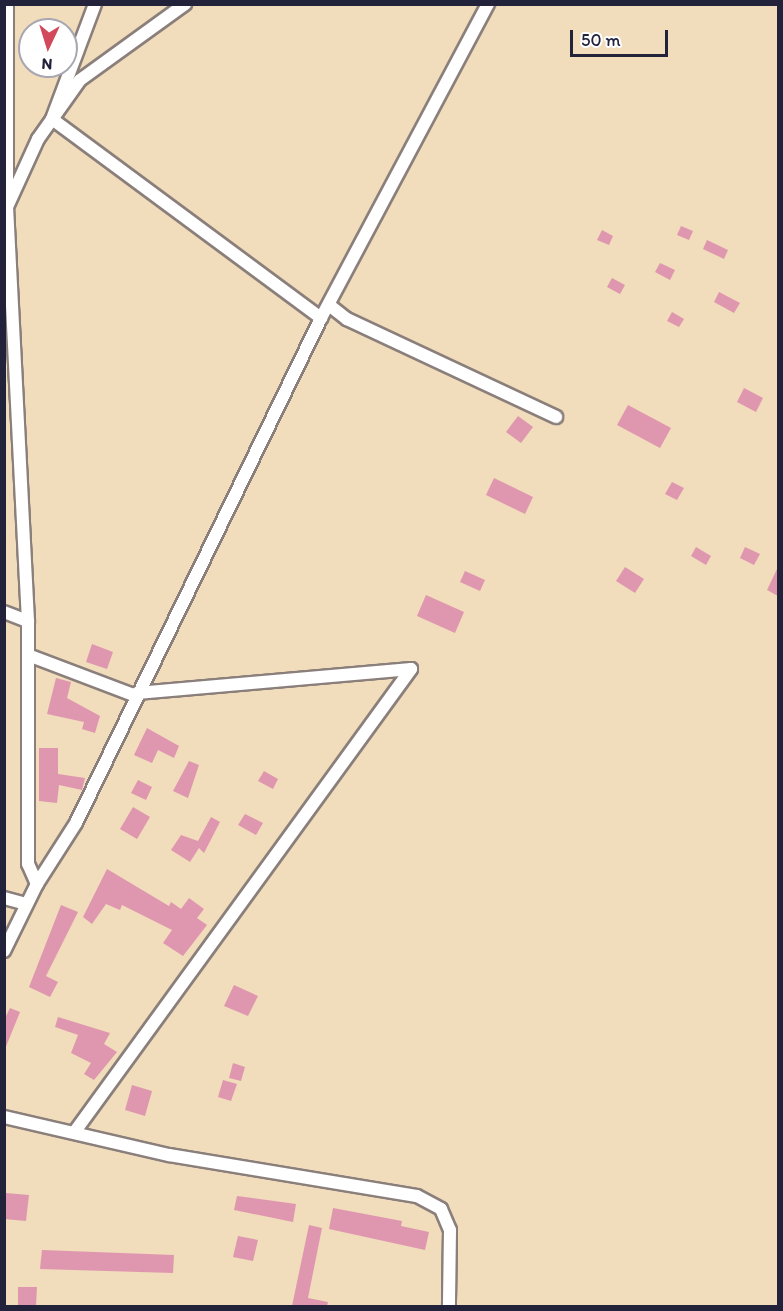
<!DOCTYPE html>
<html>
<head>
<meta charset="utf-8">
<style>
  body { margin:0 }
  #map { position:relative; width:783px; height:1311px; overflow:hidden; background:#f1dcbb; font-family:Itim,sans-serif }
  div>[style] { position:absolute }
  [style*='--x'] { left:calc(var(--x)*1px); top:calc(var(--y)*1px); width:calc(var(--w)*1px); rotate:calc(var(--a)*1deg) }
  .building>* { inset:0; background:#df97af }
  .roads { filter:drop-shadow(2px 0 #8a7f7b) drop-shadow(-2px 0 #8a7f7b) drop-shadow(0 2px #8a7f7b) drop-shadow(0 -2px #8a7f7b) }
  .street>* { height:12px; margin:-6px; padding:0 6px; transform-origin:6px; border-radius:6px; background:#fff }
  span { translate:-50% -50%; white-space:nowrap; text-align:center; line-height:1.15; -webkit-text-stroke:6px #fff; paint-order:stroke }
  .frame { position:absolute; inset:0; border:6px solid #22223b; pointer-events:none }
  .north { position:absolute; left:18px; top:18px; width:60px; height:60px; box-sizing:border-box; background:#fff; border:2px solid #a7a7b1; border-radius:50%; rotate:184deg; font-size:16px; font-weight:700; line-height:24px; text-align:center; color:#22223b }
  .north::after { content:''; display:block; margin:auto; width:21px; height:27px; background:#d1495b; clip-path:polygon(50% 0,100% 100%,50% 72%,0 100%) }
  .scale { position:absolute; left:570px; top:30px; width:98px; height:27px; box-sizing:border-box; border:3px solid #22223b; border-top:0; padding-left:8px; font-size:18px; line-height:21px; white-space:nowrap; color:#22223b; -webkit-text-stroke:4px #fff; paint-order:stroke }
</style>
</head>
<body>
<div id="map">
  <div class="building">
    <i style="clip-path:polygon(681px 226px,693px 231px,689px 240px,677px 235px)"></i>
    <i style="clip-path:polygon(602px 230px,613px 236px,609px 245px,597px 240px)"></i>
    <i style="clip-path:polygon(707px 240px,728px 250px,724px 259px,703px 249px)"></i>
    <i style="clip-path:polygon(660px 263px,675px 270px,670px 280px,655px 272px)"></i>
    <i style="clip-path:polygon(612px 278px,625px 285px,620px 294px,607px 287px)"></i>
    <i style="clip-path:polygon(719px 292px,740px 303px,734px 313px,714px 302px)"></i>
    <i style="clip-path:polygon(672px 312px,684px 319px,679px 327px,667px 321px)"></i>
    <i style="clip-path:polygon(744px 388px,763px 398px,756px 412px,737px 402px)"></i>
    <i style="clip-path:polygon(628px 405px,671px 428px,660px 448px,617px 425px)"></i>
    <i style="clip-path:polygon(518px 416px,533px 427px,521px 443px,506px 432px)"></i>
    <i style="clip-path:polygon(494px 478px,533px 497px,525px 514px,486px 495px)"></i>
    <i style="clip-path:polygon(672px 482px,684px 488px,677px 500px,665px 494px)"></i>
    <i style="clip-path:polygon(696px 547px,711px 556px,706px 565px,691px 556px)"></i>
    <i style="clip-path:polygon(745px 547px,760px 554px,754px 565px,740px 558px)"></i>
    <i style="clip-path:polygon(625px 567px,644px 579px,635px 593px,616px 581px)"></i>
    <i style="clip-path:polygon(778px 567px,778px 596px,767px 590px)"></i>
    <i style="clip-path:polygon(465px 571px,485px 580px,480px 591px,460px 582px)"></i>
    <i style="clip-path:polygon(426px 595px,464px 612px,455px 633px,417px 616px)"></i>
    <i style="clip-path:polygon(92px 644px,113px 652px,107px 669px,86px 662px)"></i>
    <i style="clip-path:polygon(56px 678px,71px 682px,67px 698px,100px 716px,95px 733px,82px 729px,84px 722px,47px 714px)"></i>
    <i style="clip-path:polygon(147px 728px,179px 746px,174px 758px,158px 750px,152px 763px,134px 755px)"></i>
    <i style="clip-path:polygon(39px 748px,58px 748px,58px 774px,85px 778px,82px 790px,59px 785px,57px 803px,39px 801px)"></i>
    <i style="clip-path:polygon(189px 761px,199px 765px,188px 798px,173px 791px)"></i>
    <i style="clip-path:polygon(264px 771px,278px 779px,273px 789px,258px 781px)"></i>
    <i style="clip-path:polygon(138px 780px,152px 787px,146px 800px,131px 793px)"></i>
    <i style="clip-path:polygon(133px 807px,150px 817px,137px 839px,120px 829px)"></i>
    <i style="clip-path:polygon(245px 814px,263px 823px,256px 835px,238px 825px)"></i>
    <i style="clip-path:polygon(211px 817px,220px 822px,204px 853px,199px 848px,190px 862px,171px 850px,181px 835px,198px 841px)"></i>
    <i style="clip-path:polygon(107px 869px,169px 906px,171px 902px,181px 909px,189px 898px,204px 909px,197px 918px,207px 925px,183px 956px,163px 943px,172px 930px,122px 905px,120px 910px,106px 904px,92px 924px,83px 917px)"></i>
    <i style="clip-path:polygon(61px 905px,78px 912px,46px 976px,58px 982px,50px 997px,29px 987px)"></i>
    <i style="clip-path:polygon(234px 985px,258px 996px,248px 1016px,224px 1006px)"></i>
    <i style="clip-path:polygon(10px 1008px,20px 1012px,5px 1049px,4px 1020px)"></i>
    <i style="clip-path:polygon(58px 1017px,110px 1033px,104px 1044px,117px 1052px,94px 1080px,84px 1074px,91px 1063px,71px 1053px,78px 1035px,55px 1027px)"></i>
    <i style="clip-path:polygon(233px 1063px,245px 1067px,241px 1081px,229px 1078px)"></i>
    <i style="clip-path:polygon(223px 1080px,237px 1084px,231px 1101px,218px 1097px)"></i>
    <i style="clip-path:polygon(132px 1085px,152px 1091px,145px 1116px,125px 1110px)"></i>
    <i style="clip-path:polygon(6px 1193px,29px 1195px,26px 1221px,4px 1219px)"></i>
    <i style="clip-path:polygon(237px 1196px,296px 1204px,293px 1222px,234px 1210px)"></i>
    <i style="clip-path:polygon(333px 1208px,402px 1221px,401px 1226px,429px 1232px,425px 1250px,329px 1229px)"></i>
    <i style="clip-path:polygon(309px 1225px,322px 1228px,308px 1298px,328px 1302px,327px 1306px,292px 1306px)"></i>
    <i style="clip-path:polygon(238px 1236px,258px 1240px,253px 1261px,233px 1257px)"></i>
    <i style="clip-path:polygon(42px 1250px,174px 1255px,173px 1273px,40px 1269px)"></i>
    <i style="clip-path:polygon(18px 1287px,37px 1287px,36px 1306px,18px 1306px)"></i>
  </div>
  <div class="roads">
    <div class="street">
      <i style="--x:95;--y:4;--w:123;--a:110.5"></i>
      <i style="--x:52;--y:119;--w:335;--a:36.5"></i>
      <i style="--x:7;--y:203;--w:199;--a:-90"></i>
      <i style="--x:329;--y:305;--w:23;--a:38"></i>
      <i style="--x:347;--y:319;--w:231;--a:25.1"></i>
      <i style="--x:4;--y:612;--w:26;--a:21"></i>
      <i style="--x:28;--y:655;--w:116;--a:20.8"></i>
      <i style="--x:37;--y:884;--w:22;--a:-114"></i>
      <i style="--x:28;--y:864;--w:243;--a:-90"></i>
      <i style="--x:28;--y:621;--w:415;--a:-92.9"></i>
      <i style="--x:7;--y:207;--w:75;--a:-65.5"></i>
      <i style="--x:38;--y:139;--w:72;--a:-54.6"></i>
      <i style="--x:80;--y:80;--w:130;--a:-35.9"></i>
      <i style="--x:4;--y:898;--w:23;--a:15"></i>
      <i style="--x:4;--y:951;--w:75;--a:-63.8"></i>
      <i style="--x:37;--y:884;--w:72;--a:-57.4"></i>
      <i style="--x:76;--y:823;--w:561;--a:-64.12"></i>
      <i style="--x:321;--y:318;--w:356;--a:-62"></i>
      <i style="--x:4;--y:1117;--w:169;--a:13"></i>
      <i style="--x:169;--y:1155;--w:251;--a:9.4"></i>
      <i style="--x:417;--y:1196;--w:27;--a:28"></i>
      <i style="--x:441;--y:1209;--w:23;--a:67"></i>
      <i style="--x:450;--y:1230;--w:76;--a:90.8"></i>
      <i style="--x:76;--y:1130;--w:570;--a:-53.99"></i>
      <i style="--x:411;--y:669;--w:275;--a:175"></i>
    </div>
  </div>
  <div class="frame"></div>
  <div class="north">N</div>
  <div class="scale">50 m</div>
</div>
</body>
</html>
